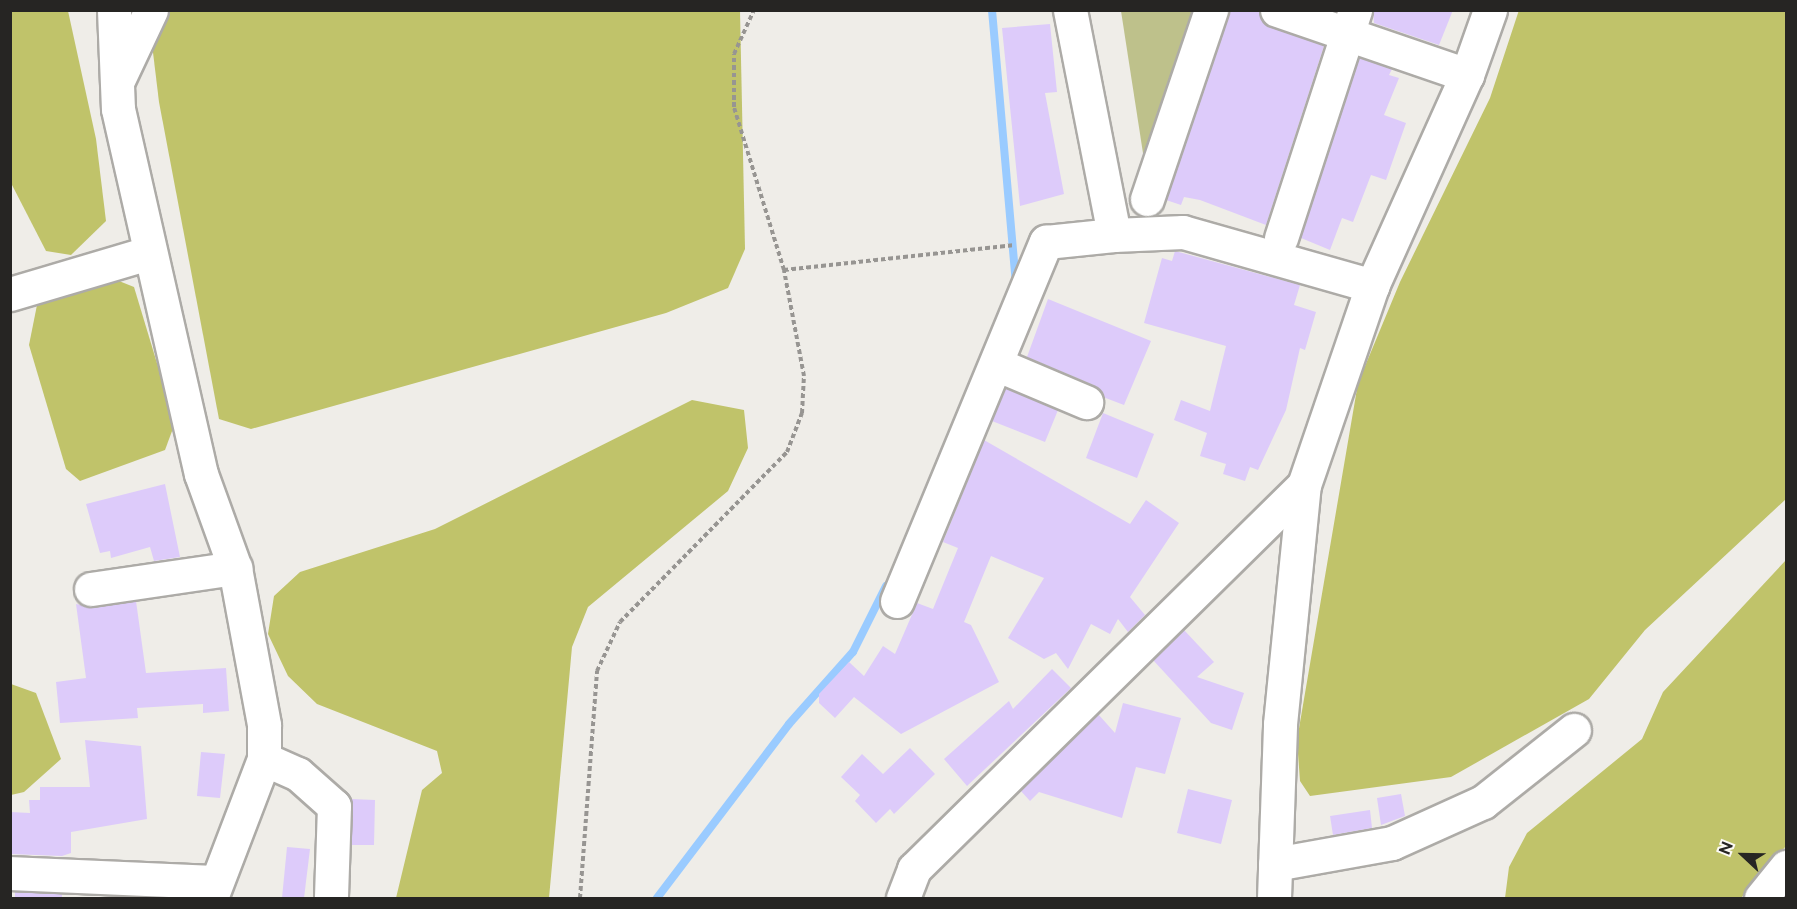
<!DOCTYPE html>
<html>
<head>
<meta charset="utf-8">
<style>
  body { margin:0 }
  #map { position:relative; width:1797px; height:909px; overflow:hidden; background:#efede8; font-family:Raleway,sans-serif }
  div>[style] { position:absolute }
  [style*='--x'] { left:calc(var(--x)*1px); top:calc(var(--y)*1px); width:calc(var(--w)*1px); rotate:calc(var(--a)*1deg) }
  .green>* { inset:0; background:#bec18b }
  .forest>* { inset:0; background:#c0c36a }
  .stream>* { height:8px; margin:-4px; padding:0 4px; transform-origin:4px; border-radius:4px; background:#9acbff }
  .building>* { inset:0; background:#ddcbfa }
  .path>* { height:4px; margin-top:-2px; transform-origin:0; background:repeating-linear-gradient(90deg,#979592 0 4.5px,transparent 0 7.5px) }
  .roads { filter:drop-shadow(2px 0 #adaba7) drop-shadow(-2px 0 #adaba7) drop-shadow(0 2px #adaba7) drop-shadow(0 -2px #adaba7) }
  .street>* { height:33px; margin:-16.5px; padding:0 16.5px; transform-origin:16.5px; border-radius:16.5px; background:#fff }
  .secondary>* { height:33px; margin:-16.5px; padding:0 16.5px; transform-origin:16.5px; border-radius:16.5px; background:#fff }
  span { translate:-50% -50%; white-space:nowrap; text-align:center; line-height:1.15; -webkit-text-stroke:5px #fcfaf5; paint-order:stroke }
  .frame { position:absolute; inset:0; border:12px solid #262523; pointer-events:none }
  .north { position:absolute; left:1713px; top:825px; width:60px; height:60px; -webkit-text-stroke:4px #fcfaf5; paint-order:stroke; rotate:292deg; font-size:16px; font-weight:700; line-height:24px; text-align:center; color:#262523 }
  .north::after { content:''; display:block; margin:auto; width:21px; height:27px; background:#262523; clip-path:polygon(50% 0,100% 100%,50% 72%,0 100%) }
</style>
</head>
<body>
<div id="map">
  <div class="green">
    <i style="clip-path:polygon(1121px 11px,1203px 11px,1147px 179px)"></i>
  </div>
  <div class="forest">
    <i style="clip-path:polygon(11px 10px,68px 11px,96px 139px,106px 221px,71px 255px,46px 251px,11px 183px)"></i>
    <i style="clip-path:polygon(1519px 10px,1786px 11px,1786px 499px,1645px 630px,1589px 699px,1451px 777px,1310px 796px,1300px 781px,1297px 740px,1358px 383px,1400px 282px,1490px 98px)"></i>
    <i style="clip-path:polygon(148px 11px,740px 11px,745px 249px,728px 288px,666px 313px,251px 429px,219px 419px,159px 102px)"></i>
    <i style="clip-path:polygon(104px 275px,134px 287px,175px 423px,165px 450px,80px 481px,66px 469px,29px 345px,37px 305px)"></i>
    <i style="clip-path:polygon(692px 400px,744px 410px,748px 448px,728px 491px,588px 607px,572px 647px,549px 898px,396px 898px,422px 790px,442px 773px,437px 751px,317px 704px,288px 676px,268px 634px,274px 596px,300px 572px,435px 529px)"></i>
    <i style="clip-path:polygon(1786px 560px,1786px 846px,1741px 898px,1505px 898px,1509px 867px,1527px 833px,1642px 739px,1663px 692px)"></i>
    <i style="clip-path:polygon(11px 684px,36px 693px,61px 759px,24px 792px,11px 795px)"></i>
  </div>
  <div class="stream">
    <i style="--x:992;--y:10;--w:273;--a:85"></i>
    <i style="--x:657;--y:898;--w:218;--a:-52.8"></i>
    <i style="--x:789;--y:724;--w:96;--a:-48.4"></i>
    <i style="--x:853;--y:652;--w:74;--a:-63.4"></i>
  </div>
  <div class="building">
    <i style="clip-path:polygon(1229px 10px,1259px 10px,1270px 27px,1324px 46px,1266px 225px,1200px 200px,1184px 197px,1181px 205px,1166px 200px)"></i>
    <i style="clip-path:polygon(1373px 10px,1453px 10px,1439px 45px,1374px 23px)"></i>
    <i style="clip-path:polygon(1050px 24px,1057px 92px,1045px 93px,1064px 194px,1020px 206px,1002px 28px)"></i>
    <i style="clip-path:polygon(1359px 58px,1392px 69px,1389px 75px,1399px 78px,1384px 115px,1406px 123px,1386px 180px,1371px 175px,1353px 222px,1342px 218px,1330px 250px,1301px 238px)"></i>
    <i style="clip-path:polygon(1175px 251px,1300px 285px,1294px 305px,1316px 312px,1305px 350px,1300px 348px,1286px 410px,1258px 470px,1250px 467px,1245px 481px,1223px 474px,1226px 464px,1200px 456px,1207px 433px,1174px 420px,1181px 400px,1210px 411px,1226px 346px,1144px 323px,1162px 258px,1172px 261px)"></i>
    <i style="clip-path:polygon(1048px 299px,1151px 341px,1124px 405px,1103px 397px,1093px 385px,1027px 357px)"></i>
    <i style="clip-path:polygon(1006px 388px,1058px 410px,1045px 442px,992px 421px)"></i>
    <i style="clip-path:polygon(1103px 413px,1154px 434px,1137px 478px,1086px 458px)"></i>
    <i style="clip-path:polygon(984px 440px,1130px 524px,1146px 500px,1179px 523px,1130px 597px,1145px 615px,1128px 632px,1118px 619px,1110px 634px,1091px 624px,1068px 669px,1056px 653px,1044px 659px,1008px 638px,1044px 578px,991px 556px,964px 622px,971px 625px,999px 682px,901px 734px,854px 697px,835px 718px,819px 703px,819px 694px,849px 662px,864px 676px,883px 646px,895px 654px,917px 603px,933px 609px,958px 548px,943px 542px)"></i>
    <i style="clip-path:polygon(165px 484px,180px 557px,154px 561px,150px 547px,111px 558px,110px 551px,100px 553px,86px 504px)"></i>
    <i style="clip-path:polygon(136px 601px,146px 673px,226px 668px,229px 711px,203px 713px,203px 704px,137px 708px,138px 718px,60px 723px,56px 682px,86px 678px,76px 604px,94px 608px)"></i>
    <i style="clip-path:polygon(1184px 630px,1214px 662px,1197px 677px,1244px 693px,1232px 730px,1211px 723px,1153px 660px)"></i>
    <i style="clip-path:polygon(1052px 669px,1071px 688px,967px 786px,944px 759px,1009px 701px,1013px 709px)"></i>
    <i style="clip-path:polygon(1123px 703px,1181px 718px,1165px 774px,1136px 767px,1122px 818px,1039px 792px,1030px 801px,1020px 790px,1098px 714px,1115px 733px)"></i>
    <i style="clip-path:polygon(85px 740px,141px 746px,147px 819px,71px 832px,71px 853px,62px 856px,10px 854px,10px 812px,30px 813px,29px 800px,40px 800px,40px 787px,90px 787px)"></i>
    <i style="clip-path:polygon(910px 748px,935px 774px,894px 814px,890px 809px,876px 823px,855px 801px,860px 795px,841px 777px,862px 754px,883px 774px)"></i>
    <i style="clip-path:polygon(201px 752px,225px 754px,220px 798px,197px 796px)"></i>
    <i style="clip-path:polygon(1188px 789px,1232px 800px,1221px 844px,1177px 833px)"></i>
    <i style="clip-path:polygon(1401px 794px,1405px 816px,1381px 825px,1377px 798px)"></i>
    <i style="clip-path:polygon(351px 799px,375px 800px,374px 845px,352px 845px)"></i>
    <i style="clip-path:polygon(1370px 810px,1372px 828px,1333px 835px,1330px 816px)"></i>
    <i style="clip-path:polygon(287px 847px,310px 849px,304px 898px,282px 898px)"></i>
    <i style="clip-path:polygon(15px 892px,62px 894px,62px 898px,15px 898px)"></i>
  </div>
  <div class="path">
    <i style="--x:784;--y:270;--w:230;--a:-6.2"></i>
    <i style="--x:580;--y:898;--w:228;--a:-85.7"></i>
    <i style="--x:597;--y:671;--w:54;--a:-64.9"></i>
    <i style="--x:620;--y:622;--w:238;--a:-45.5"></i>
    <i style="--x:787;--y:452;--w:42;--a:-69"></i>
    <i style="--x:802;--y:413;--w:37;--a:-87"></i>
    <i style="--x:804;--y:376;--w:108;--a:-100.7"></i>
    <i style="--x:784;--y:270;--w:170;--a:-107.1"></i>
    <i style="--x:734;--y:107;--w:53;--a:-90"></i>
    <i style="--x:734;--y:54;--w:48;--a:-65.6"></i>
  </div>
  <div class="roads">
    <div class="street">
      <i style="--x:114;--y:10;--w:99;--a:87.7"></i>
      <i style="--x:118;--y:109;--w:374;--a:77.2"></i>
      <i style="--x:201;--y:474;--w:100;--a:70.1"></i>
      <i style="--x:235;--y:568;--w:160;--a:79.5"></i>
      <i style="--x:264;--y:725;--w:34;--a:90"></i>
      <i style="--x:264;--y:759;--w:149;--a:110.9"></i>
      <i style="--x:1070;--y:10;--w:229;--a:78.9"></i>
      <i style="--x:1114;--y:235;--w:69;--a:-2.5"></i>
      <i style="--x:1183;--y:232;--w:197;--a:15.9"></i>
      <i style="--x:1277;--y:10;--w:201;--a:18.9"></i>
      <i style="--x:119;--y:78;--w:75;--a:-64.8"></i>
      <i style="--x:1147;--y:199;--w:200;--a:-71.3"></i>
      <i style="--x:1281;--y:238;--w:240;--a:-72"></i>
      <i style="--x:10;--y:294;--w:144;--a:-16.5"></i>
      <i style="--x:996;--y:364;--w:98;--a:22.9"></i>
      <i style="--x:91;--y:589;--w:146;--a:-8.3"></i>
      <i style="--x:897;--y:601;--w:389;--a:-67.5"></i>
      <i style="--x:1046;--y:242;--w:68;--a:-5.9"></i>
      <i style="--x:264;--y:759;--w:37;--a:24"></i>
      <i style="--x:298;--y:774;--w:48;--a:41.6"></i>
      <i style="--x:334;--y:806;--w:92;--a:91.9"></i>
      <i style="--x:1275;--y:864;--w:119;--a:-10.2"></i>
      <i style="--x:1392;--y:843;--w:100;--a:-24.3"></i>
      <i style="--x:1483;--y:802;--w:116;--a:-38.4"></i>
      <i style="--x:10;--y:873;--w:205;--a:2.5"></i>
      <i style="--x:903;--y:898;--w:31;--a:-69"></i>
      <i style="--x:914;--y:869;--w:547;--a:-44.56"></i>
      <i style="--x:1761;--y:898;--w:40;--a:-51"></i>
    </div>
    <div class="secondary">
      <i style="--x:1274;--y:898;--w:174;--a:-88"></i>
      <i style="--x:1280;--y:724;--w:240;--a:-84.3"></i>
      <i style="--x:1304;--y:485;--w:210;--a:-71.1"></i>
      <i style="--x:1372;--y:286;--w:231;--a:-65.8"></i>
      <i style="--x:1467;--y:75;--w:69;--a:-70.5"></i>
    </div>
  </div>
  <div class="frame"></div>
  <div class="north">N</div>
</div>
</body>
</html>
